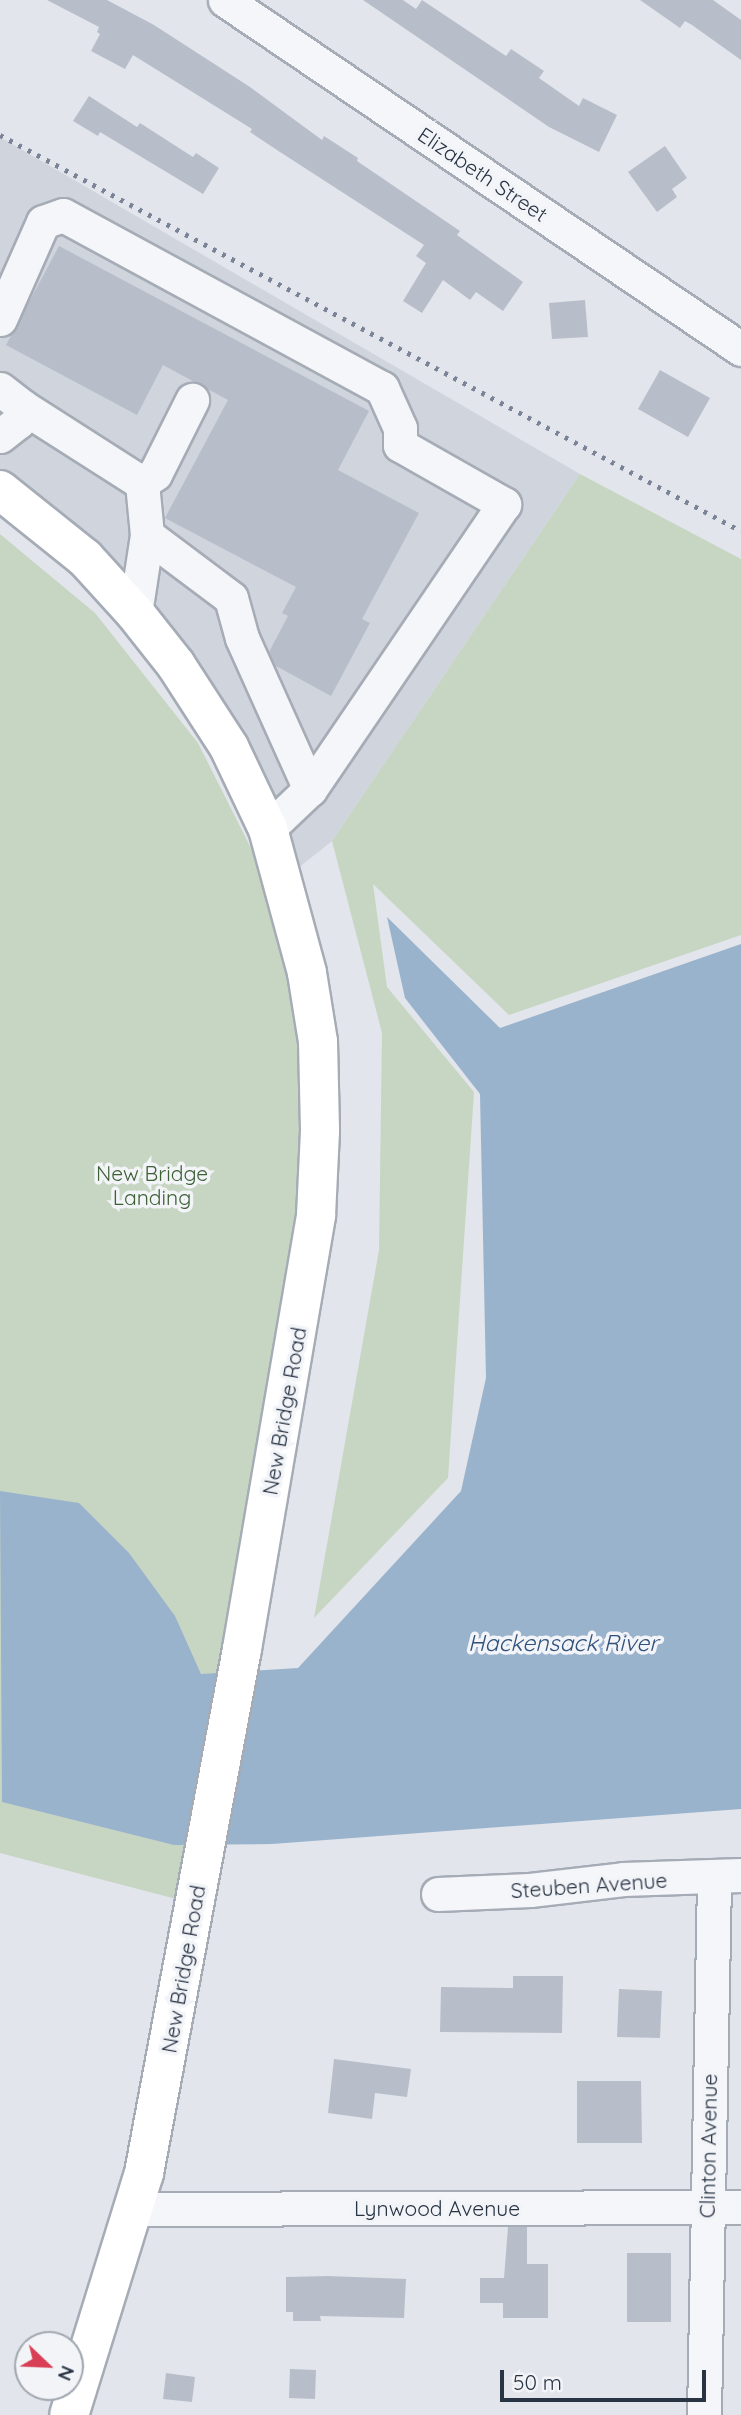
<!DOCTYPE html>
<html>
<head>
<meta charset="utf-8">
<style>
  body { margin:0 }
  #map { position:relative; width:741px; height:2415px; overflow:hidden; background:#e2e5eb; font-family:Quicksand,sans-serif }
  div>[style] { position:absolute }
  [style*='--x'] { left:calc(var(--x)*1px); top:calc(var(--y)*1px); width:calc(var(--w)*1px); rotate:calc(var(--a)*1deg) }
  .built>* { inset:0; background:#cfd4dd }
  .green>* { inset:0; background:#c7d6c2 }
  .water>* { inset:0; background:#9ab3cd }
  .building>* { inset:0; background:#b8bec9 }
  .roads { filter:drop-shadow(2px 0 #a6acb6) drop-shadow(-2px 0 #a6acb6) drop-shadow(0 2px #a6acb6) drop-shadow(0 -2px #a6acb6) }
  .minor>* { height:33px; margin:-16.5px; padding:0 16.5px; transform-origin:16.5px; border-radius:16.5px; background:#f5f6f9 }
  .major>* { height:38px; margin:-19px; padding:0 19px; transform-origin:19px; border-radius:19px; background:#fff }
  .rail>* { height:5px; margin-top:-2.5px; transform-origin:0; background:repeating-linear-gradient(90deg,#7a8496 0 3.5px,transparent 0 10.5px) }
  span { translate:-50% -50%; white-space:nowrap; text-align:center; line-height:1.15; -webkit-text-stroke:7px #f2f4f8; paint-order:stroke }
  .street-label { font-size:21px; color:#283344 }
  .park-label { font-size:21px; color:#3d6135 }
  .water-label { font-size:23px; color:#2f517b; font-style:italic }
  .north { position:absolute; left:14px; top:2331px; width:70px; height:70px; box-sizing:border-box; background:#f2f4f8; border:2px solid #a1a7b0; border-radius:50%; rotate:113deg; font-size:19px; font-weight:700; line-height:28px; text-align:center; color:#283344 }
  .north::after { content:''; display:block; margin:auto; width:24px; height:32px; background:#d83f56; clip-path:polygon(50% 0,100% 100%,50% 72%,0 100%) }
  .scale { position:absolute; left:500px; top:2370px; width:206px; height:32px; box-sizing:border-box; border:4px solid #283344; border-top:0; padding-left:9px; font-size:21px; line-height:24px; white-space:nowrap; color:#283344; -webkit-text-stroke:5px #f2f4f8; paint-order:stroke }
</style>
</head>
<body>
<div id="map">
  <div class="built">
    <i style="clip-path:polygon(0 137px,580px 474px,332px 841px,283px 880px,229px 747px,0 490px)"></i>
  </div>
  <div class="green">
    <i style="clip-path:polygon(580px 474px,741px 559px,741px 935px,509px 1015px,373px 884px,387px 987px,474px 1092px,448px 1478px,314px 1618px,379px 1250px,382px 1033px,332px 841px)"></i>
    <i style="clip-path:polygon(0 534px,95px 613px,198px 743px,266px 878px,302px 1047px,305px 1218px,184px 1901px,0 1853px)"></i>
  </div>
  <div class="water">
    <i style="clip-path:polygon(387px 917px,500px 1028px,741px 944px,741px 1809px,272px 1844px,174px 1845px,2px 1802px,0 1491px,79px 1503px,129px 1553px,175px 1616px,201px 1674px,298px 1668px,461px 1491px,486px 1378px,480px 1094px,405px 998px)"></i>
  </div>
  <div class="building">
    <i style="clip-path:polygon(47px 0,107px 0,154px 25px,250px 87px,322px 140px,324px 136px,358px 158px,357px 161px,460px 231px,457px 235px,523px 282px,503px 311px,476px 292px,470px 300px,443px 280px,422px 313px,403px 301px,426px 263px,416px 256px,424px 245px,280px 152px,250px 132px,252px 129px,133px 55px,125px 69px,91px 51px,100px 34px,97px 32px,99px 27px)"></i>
    <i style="clip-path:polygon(363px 0,403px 0,416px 9px,422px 0,506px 56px,511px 49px,544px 71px,539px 78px,579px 106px,583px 98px,617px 115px,599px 152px,549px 127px)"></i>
    <i style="clip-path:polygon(640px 0,713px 0,741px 20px,741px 60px,692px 25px,685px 21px,680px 28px)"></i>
    <i style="clip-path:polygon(89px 96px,137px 127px,140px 123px,193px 157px,196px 153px,219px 168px,203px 194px,100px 132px,98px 136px,73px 121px)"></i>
    <i style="clip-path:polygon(665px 146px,687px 178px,672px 189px,677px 197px,657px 212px,628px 172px)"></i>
    <i style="clip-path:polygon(59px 246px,369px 411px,338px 470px,419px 513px,362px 619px,370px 623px,331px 696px,276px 666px,269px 652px,288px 616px,282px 613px,296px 587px,165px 518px,228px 400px,163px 365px,137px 415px,6px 345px)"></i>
    <i style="clip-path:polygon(585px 300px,588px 337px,552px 339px,549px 303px)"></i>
    <i style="clip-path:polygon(660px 370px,710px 398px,688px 437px,638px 409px)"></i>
    <i style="clip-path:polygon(513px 1976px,563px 1976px,562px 2033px,440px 2032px,441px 1987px,513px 1988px)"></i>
    <i style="clip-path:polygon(619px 1989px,662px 1991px,660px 2038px,617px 2037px)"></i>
    <i style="clip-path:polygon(334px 2059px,411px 2069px,407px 2097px,375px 2093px,372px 2119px,328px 2113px)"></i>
    <i style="clip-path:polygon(577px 2081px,641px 2081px,642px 2143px,577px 2143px)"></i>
    <i style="clip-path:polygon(508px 2227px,527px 2227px,527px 2264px,548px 2264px,548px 2318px,503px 2318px,503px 2303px,480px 2303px,480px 2278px,504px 2278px)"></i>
    <i style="clip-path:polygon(627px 2253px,671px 2253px,671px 2322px,627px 2322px)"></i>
    <i style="clip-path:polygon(328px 2276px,406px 2279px,404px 2318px,320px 2316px,321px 2321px,293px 2321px,293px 2312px,286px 2312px,286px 2277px)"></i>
    <i style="clip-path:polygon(290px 2369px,316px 2370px,315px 2399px,289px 2398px)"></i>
    <i style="clip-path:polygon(166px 2373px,195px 2377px,192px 2402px,163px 2399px)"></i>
  </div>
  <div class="roads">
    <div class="minor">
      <i style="--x:225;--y:0;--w:623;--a:34.07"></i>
      <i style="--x:0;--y:319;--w:106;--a:-66.1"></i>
      <i style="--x:43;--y:222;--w:21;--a:-19"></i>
      <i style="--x:63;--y:215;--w:363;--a:28.5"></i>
      <i style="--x:382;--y:388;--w:44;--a:65.8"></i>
      <i style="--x:400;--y:428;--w:17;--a:90"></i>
      <i style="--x:400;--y:445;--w:120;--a:29.6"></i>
      <i style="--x:504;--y:504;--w:345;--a:124.2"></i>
      <i style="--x:310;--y:789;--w:58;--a:136.4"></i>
      <i style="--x:0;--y:389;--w:29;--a:38"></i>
      <i style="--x:23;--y:407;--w:141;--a:32.6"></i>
      <i style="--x:142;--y:483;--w:52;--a:84.5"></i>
      <i style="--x:147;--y:535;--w:79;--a:98.7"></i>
      <i style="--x:0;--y:436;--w:23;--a:-38"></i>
      <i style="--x:18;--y:422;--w:16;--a:-72"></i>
      <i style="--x:142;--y:483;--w:16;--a:-35"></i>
      <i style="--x:155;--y:474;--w:83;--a:-63.4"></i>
      <i style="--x:147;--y:535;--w:105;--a:36.9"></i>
      <i style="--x:231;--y:598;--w:41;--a:74.6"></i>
      <i style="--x:242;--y:638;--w:166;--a:65.8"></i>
      <i style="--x:438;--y:1894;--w:92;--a:-2.5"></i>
      <i style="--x:530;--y:1890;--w:94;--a:-6.7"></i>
      <i style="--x:623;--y:1879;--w:118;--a:-1.9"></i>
      <i style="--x:132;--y:2209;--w:609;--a:-0.19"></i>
      <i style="--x:704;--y:2415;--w:537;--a:-88.93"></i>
    </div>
    <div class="major">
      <i style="--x:0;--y:490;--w:109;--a:38.7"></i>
      <i style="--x:85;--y:558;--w:74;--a:47.7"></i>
      <i style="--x:135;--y:613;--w:66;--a:51.7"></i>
      <i style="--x:176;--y:665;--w:98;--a:57.1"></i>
      <i style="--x:229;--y:747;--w:91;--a:64.6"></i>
      <i style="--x:268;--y:829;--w:149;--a:74.8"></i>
      <i style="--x:307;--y:973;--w:70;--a:80.9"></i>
      <i style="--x:318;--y:1042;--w:89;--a:88.7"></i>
      <i style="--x:320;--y:1131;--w:85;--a:92.7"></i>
      <i style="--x:316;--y:1216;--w:439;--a:99.7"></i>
      <i style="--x:242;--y:1649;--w:533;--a:100.59"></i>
      <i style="--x:144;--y:2173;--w:253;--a:107.2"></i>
    </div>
  </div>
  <div class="rail">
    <i style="--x:0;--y:135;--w:840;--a:28.12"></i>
  </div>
  <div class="street-label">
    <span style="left:483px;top:174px;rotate:34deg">Elizabeth Street</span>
    <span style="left:284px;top:1411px;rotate:-80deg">New Bridge Road</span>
    <span style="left:589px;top:1885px;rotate:-4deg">Steuben Avenue</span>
    <span style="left:183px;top:1969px;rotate:-80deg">New Bridge Road</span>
    <span style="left:708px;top:2146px;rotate:-89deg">Clinton Avenue</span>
    <span style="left:437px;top:2208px">Lynwood Avenue</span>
  </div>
  <div class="park-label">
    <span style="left:152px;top:1185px">New Bridge<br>Landing</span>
  </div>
  <div class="water-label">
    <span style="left:563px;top:1643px">Hackensack River</span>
  </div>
  <div class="north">N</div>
  <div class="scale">50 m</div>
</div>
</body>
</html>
